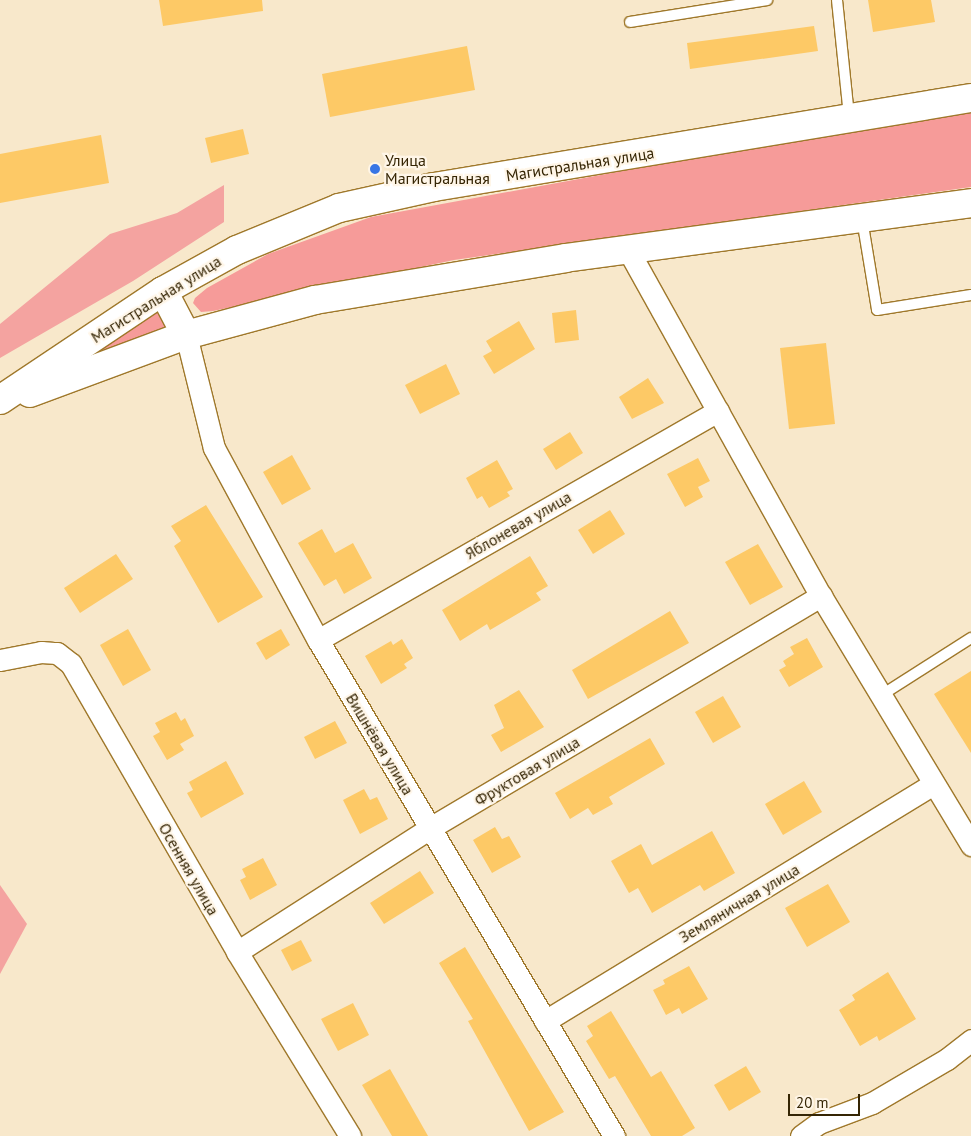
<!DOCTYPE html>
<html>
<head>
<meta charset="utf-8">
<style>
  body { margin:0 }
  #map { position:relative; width:971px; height:1136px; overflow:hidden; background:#f8e8cb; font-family:"PT Sans",sans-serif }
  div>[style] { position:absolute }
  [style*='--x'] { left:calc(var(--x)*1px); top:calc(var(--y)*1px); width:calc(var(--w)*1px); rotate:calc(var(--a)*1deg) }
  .green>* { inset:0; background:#f69b99 }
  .forest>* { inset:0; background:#f4a3a0 }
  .building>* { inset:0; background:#fdc966 }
  .roads { filter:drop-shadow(1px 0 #9f782b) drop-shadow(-1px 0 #9f782b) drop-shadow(0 1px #9f782b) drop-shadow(0 -1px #9f782b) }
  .lane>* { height:10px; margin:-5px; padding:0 5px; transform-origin:5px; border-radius:5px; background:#fff }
  .street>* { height:21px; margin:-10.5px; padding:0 10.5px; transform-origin:10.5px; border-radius:10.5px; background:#fff }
  .secondary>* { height:28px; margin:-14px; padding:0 14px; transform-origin:14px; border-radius:14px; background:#fff }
  .dots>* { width:14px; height:14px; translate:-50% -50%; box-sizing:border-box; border:2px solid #fff6e8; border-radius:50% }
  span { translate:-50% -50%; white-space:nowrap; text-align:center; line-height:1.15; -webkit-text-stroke:4.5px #fff6e8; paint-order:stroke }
  .poi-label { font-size:16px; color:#352504 }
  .left { translate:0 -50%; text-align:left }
  .street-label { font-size:16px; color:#352504 }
  .scale { position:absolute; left:788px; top:1094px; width:72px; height:22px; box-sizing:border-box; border:2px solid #352504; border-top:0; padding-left:6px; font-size:15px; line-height:18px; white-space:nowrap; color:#352504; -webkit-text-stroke:4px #fff6e8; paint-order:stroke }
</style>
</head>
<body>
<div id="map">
  <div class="green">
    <i style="clip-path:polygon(971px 107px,971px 187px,454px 260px,213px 311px,201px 312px,193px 303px,195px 298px,207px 288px,268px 254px,371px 217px)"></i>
    <i style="clip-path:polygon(156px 312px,163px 314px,166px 326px,162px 332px,50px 376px)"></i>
  </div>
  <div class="forest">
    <i style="clip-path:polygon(224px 185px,224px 222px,133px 281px,0 358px,0 324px,110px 234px,177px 213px)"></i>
    <i style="clip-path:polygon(0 885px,27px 924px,0 974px)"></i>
  </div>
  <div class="building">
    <i style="clip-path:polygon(159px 0,262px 0,263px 11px,163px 26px)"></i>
    <i style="clip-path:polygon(868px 0,931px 0,935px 22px,873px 32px)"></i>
    <i style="clip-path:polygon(814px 26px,818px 51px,690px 69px,687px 43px)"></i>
    <i style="clip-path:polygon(467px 46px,475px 90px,330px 117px,322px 74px)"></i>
    <i style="clip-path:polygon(243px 129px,249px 154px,211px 163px,205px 138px)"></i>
    <i style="clip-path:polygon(101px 135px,109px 183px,0 203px,0 154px)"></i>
    <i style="clip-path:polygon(576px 310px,579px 340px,555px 343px,552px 313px)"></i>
    <i style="clip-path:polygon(519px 321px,535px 349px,494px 374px,483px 356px,492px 351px,486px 341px)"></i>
    <i style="clip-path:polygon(826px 343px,835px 424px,789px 429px,780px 348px)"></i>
    <i style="clip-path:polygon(446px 364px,460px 394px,420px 414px,405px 385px)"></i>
    <i style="clip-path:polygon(648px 378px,664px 403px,632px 419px,619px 397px)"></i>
    <i style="clip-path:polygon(570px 432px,583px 453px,556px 470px,543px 449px)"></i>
    <i style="clip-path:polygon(292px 455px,311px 489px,282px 505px,263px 472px)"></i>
    <i style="clip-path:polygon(698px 458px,710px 481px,698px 487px,703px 497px,685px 507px,667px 474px)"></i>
    <i style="clip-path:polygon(497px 460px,513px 489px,507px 492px,510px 496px,489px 508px,482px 496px,477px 499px,466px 478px)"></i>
    <i style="clip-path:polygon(206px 505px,263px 597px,218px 623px,174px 546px,181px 541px,171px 526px)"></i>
    <i style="clip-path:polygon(610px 510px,625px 534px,593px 554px,578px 530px)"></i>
    <i style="clip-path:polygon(322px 529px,335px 553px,353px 543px,372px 578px,344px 594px,336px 579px,324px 586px,298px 543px)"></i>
    <i style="clip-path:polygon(758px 544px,783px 587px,750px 605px,725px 562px)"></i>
    <i style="clip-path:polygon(116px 554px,133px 579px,80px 613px,64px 588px)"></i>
    <i style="clip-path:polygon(530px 556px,548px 586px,536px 593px,541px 600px,490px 630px,487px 624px,460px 641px,442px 610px)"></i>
    <i style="clip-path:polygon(670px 611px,689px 643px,588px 699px,572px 670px)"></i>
    <i style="clip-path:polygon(128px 629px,151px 670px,123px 686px,100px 645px)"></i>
    <i style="clip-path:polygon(281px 629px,290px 645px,266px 660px,256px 643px)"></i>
    <i style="clip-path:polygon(807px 638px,823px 667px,789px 687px,779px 670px,786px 666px,783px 661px,794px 654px,790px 647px)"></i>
    <i style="clip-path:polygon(402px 639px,413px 658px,404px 664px,407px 668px,381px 684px,365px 656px,391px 641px,393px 645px)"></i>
    <i style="clip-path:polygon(971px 671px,971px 753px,934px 694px)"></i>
    <i style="clip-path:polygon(519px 690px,544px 727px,501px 752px,491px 735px,504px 728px,494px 705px)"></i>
    <i style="clip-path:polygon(723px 696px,741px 727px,713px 743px,695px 712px)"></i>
    <i style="clip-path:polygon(176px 712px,181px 721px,185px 718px,194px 736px,180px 744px,184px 750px,167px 760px,153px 736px,160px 732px,155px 723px)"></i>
    <i style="clip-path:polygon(335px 721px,347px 743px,315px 759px,304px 737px)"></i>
    <i style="clip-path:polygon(650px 738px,665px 764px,609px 797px,613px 804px,593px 815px,588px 808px,570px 819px,555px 793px)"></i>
    <i style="clip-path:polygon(226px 761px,244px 794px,201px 818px,187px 793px,193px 790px,189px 782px)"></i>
    <i style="clip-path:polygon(804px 781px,822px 812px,783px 835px,765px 804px)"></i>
    <i style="clip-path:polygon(364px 789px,370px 800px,377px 797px,388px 819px,360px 834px,343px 800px)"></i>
    <i style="clip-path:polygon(495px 827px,502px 839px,509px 836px,521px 857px,492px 873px,473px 840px)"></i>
    <i style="clip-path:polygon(712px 831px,735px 873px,704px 891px,700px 885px,652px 913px,638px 888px,629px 893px,611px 861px,641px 844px,652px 865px)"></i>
    <i style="clip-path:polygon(263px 858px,277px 885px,250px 900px,240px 880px,246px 877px,242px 869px)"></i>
    <i style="clip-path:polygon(420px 871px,434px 893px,384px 924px,370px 903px)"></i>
    <i style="clip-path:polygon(828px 884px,850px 922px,807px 947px,785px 908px)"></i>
    <i style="clip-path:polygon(301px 940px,312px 961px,292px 971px,281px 950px)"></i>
    <i style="clip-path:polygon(465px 947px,564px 1112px,529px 1131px,468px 1021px,473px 1019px,439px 963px)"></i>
    <i style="clip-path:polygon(689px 966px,708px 999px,682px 1014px,679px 1008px,666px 1015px,653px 990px,665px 984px,663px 980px)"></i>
    <i style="clip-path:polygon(888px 972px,916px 1019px,879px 1041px,877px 1036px,860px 1046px,839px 1010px,855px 1000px,852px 995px)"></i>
    <i style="clip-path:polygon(353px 1003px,369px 1035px,338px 1051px,321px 1019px)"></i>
    <i style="clip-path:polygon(611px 1011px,651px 1077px,661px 1071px,695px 1128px,682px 1136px,651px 1136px,615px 1076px,609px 1079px,586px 1041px,593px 1036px,587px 1026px)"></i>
    <i style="clip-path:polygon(746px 1066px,761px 1092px,729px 1111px,714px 1085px)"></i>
    <i style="clip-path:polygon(390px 1069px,428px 1136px,392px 1136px,362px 1085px)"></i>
  </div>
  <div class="roads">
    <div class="lane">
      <i style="--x:837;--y:0;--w:118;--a:84.1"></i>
      <i style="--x:630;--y:22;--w:139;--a:-9.1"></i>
      <i style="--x:862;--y:219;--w:92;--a:80.6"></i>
      <i style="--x:877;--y:310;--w:95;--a:-9.1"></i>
      <i style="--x:880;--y:696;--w:108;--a:-32.5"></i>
    </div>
    <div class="street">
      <i style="--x:627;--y:248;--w:398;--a:60.9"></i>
      <i style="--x:821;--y:596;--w:291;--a:58.9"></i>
      <i style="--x:186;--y:335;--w:116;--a:76.1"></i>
      <i style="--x:214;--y:448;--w:218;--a:61.6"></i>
      <i style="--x:318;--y:640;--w:578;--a:59.17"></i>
      <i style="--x:318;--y:640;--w:461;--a:-29.8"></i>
      <i style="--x:0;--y:660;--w:42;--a:-11"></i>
      <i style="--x:41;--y:652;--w:16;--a:4"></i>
      <i style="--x:57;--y:653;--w:18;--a:38"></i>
      <i style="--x:71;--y:664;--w:332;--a:60"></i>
      <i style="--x:237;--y:952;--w:216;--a:58.4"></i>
      <i style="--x:237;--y:952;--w:229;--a:-32.7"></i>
      <i style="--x:430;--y:828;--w:455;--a:-30.7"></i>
      <i style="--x:545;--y:1021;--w:453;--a:-31.4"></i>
      <i style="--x:801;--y:1136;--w:22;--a:-36"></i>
      <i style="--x:819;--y:1123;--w:57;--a:-20.7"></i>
      <i style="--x:872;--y:1103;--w:87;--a:-30.4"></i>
      <i style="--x:947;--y:1059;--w:31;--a:-38"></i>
    </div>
    <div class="secondary">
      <i style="--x:163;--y:291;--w:50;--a:62.4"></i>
      <i style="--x:30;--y:393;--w:166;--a:-20.4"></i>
      <i style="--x:186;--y:335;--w:134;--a:-15.2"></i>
      <i style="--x:315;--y:300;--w:254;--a:-9.5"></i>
      <i style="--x:565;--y:258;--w:410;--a:-7.7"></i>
      <i style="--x:0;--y:400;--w:196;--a:-33.8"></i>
      <i style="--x:163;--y:291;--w:85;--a:-29"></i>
      <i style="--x:237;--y:250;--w:110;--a:-22.4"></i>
      <i style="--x:339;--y:208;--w:97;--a:-12.5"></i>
      <i style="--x:434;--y:187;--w:544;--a:-9.41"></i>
    </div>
  </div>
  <div class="dots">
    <i style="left:375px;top:169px;background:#3976e5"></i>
  </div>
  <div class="poi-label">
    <span class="left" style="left:385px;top:169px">Улица<br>Магистральная</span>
  </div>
  <div class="street-label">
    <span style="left:580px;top:164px;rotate:-9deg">Магистральная улица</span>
    <span style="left:156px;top:299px;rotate:-32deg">Магистральная улица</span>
    <span style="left:518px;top:525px;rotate:-30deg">Яблоневая улица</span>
    <span style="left:380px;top:744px;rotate:59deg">Вишнёвая улица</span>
    <span style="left:527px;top:771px;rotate:-31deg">Фруктовая улица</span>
    <span style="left:189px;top:869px;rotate:60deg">Осенняя улица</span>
    <span style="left:739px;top:903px;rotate:-31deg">Земляничная улица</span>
  </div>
  <div class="scale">20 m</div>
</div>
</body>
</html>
